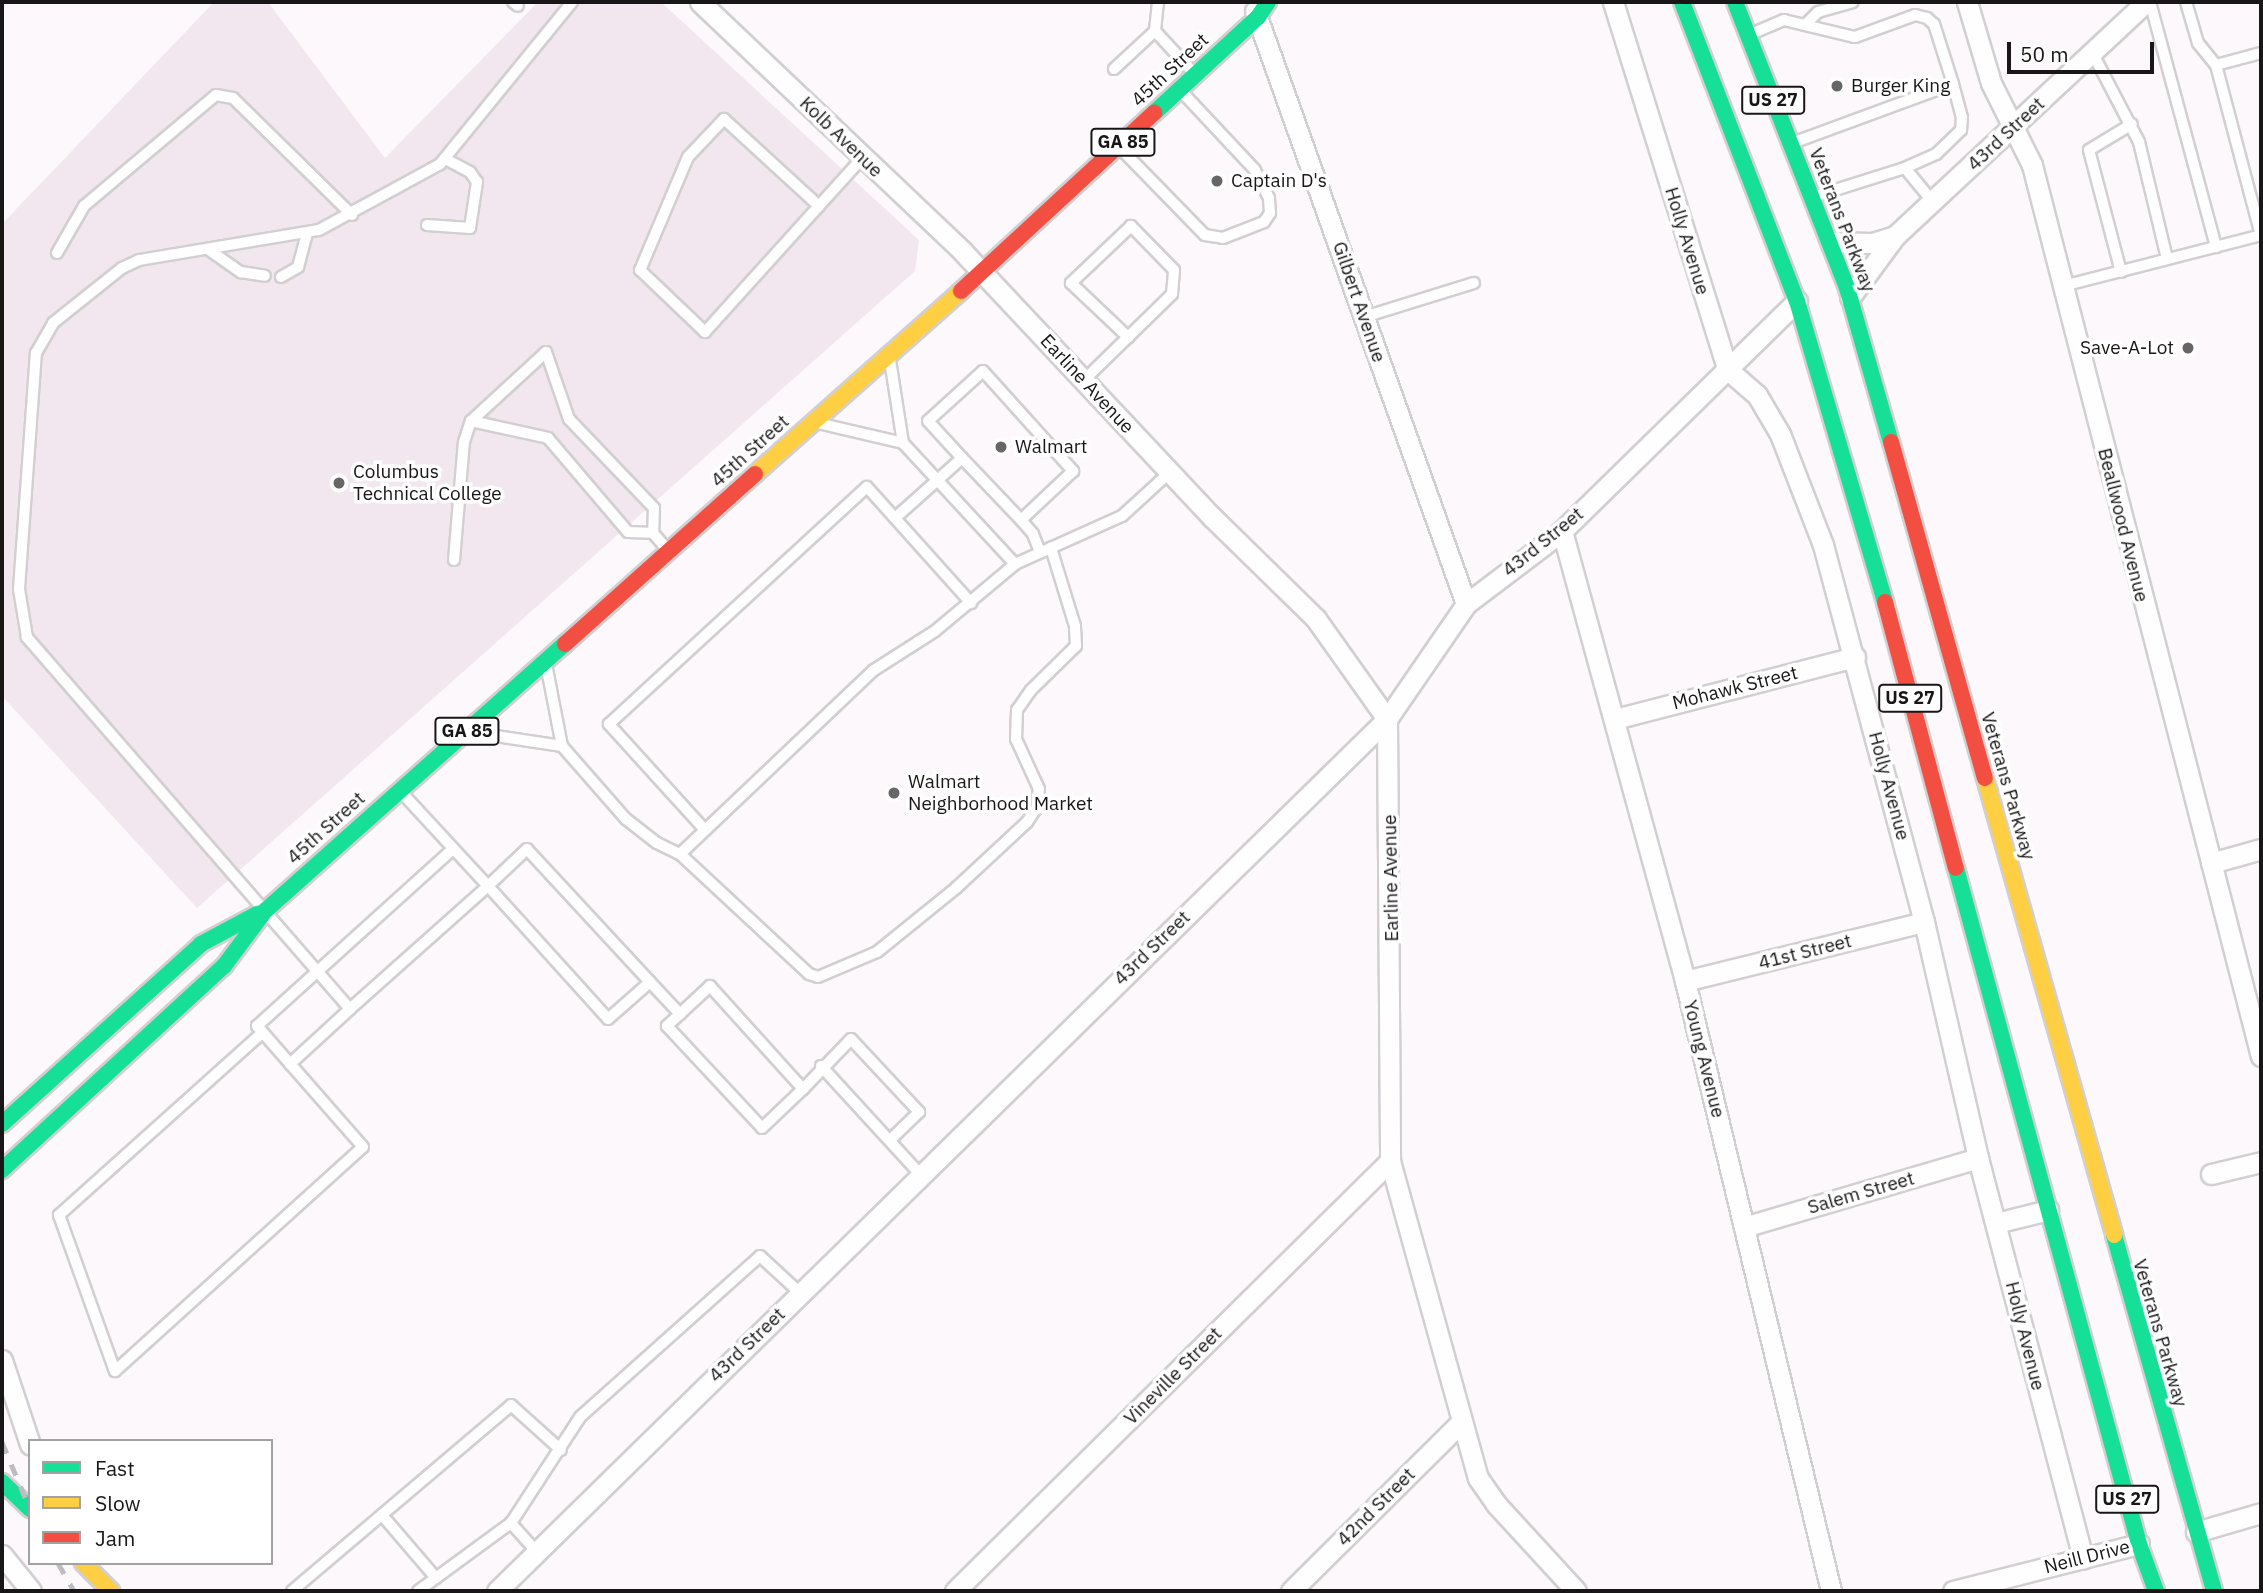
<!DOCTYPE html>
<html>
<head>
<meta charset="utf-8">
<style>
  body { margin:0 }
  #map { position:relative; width:2263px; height:1593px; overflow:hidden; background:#fdf8fb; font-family:"IBM Plex Sans",sans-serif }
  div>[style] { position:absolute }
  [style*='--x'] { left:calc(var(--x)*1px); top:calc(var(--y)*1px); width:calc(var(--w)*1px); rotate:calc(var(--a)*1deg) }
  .built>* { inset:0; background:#f2e7ee }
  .roads { filter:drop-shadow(2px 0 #d2cfd1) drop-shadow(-2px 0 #d2cfd1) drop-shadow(0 2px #d2cfd1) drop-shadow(0 -2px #d2cfd1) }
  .lane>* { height:10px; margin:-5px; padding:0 5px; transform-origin:5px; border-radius:5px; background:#fffefe }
  .street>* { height:19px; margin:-9.5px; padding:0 9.5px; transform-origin:9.5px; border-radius:9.5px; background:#fffefe }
  .fast>* { height:16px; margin:-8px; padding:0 8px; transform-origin:8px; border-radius:8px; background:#16e098 }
  .slow>* { height:16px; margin:-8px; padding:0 8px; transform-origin:8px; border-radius:8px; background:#ffcf43 }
  .jam>* { height:16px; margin:-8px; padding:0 8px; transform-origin:8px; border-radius:8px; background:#f24e42 }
  .rail>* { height:5px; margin-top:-2.5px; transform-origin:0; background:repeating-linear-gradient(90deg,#bebcbe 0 12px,transparent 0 24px) }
  .dots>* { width:19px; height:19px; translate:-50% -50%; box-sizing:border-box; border:4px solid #fff; border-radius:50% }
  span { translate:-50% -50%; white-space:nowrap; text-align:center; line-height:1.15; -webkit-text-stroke:7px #fff; paint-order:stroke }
  .shield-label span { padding:2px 5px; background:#fff; border:2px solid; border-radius:5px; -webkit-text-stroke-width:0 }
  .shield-label { font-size:18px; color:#181617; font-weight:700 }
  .street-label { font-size:19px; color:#181617 }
  .poi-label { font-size:19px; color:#181617 }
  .left { translate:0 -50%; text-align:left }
  .right { translate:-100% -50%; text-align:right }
  .frame { position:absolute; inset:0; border:4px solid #181617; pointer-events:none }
  .legend { position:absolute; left:28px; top:1439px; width:245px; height:126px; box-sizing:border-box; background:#fff; border:2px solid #a3a2a2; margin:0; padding:9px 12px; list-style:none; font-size:21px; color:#181617 }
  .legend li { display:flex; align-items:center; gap:14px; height:35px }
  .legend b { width:35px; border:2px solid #a3a2a2 }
  .scale { position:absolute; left:2007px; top:42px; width:147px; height:32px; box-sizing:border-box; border:4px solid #181617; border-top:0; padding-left:9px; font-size:21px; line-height:24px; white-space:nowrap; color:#181617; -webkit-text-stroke:5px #fff; paint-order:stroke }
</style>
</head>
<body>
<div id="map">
  <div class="built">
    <i style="clip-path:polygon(214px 2px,268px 2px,385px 158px,538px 2px,661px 2px,919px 240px,915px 271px,197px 908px,2px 696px,2px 224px)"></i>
  </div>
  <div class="roads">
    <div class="lane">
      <i style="--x:513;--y:2;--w:6;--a:39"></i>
      <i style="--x:1158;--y:2;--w:29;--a:96"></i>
      <i style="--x:1155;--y:31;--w:54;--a:47.2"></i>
      <i style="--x:2150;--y:2;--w:254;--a:74.9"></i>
      <i style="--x:2186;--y:2;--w:43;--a:73.7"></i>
      <i style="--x:2198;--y:43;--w:28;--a:51"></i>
      <i style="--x:2216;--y:65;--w:47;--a:-14.9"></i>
      <i style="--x:1805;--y:25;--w:18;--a:-45"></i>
      <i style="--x:1818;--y:12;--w:36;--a:-16"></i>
      <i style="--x:1751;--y:34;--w:36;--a:-23"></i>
      <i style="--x:1784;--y:20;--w:73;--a:13.5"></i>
      <i style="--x:1855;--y:37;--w:64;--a:-20.1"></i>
      <i style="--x:1915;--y:15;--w:12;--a:14"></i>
      <i style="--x:1927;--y:18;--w:9;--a:41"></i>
      <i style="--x:1934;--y:24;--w:63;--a:72.4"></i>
      <i style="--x:1953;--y:84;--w:34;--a:75"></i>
      <i style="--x:1962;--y:117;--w:13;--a:94"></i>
      <i style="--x:1961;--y:130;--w:35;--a:136"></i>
      <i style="--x:1936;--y:154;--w:34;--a:156"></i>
      <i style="--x:2092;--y:52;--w:102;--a:62.4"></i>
      <i style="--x:2139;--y:142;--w:120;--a:76.5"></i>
      <i style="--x:2216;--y:65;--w:176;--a:75.2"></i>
      <i style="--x:1114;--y:69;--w:56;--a:-42.8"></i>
      <i style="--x:1795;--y:142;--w:168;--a:-20.2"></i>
      <i style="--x:1121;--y:149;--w:120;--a:45.7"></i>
      <i style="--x:1205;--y:235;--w:18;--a:9"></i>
      <i style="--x:1223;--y:238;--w:44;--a:-21.3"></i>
      <i style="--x:1264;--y:222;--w:11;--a:-56"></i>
      <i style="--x:1270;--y:213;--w:15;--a:-94"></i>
      <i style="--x:1269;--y:198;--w:31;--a:-117"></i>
      <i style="--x:1255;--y:170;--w:105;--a:-133.1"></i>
      <i style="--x:1816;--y:196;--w:93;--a:-17.5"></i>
      <i style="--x:1905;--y:168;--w:44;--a:50.5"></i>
      <i style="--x:819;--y:206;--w:129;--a:-137.5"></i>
      <i style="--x:724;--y:119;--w:52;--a:133.5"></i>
      <i style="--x:688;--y:157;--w:123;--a:113"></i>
      <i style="--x:640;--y:270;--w:90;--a:43.6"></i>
      <i style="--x:705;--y:332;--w:236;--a:-47.9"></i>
      <i style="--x:427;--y:225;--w:43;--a:4"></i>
      <i style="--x:470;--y:228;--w:47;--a:-81.3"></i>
      <i style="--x:477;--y:182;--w:12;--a:-125"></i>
      <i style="--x:470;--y:172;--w:27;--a:-152"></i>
      <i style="--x:209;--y:250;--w:39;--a:35"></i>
      <i style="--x:241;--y:272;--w:24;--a:9"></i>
      <i style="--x:57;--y:253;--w:54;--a:-60.1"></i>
      <i style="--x:84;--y:206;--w:172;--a:-40.1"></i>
      <i style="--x:216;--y:95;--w:17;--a:10"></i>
      <i style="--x:233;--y:98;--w:167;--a:44.5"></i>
      <i style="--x:2121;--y:272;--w:126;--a:-104.7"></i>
      <i style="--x:2089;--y:150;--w:50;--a:-31.2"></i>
      <i style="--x:281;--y:277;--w:20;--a:-30"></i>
      <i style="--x:298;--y:267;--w:34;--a:-75"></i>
      <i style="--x:2063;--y:286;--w:204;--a:-14.4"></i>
      <i style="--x:1364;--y:317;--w:115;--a:-17.2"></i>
      <i style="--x:890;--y:360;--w:84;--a:81.1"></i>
      <i style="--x:903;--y:443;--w:165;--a:47.2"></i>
      <i style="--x:1084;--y:380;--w:123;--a:-44.3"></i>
      <i style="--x:1172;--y:294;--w:24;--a:-85"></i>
      <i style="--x:1174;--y:270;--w:62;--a:-134.3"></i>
      <i style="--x:1131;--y:226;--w:83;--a:136.5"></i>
      <i style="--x:1071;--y:283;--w:79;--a:43.5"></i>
      <i style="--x:471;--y:421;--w:79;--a:12.4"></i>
      <i style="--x:548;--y:438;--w:123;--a:49.6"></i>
      <i style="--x:628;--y:532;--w:25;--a:2"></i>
      <i style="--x:653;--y:533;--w:21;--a:49"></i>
      <i style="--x:822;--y:424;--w:83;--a:13.2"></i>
      <i style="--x:962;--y:458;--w:86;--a:46.4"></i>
      <i style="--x:895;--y:518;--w:90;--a:-41.8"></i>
      <i style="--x:962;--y:458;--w:50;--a:-132.6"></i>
      <i style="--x:928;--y:421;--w:74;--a:-42.3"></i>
      <i style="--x:983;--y:371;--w:135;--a:48"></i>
      <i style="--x:1073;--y:471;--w:71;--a:136.7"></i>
      <i style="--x:1021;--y:520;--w:18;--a:49"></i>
      <i style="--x:1033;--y:534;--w:19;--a:69"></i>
      <i style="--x:454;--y:560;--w:118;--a:-85.2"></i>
      <i style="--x:464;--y:442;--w:22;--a:-72"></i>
      <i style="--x:471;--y:421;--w:102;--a:-42.6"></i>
      <i style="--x:546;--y:352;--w:71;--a:71.1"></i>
      <i style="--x:569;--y:419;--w:123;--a:46.3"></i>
      <i style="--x:654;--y:508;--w:25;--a:92"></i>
      <i style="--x:547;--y:669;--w:78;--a:79"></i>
      <i style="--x:562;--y:746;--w:97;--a:48.8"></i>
      <i style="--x:626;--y:819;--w:39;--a:38"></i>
      <i style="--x:657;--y:843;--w:25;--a:26"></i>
      <i style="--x:680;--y:854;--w:267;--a:-43.5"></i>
      <i style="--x:874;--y:670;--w:72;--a:-32.6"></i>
      <i style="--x:935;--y:631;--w:104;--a:-39.9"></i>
      <i style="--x:1015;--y:564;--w:117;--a:-24.2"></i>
      <i style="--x:1122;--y:516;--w:65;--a:-42.5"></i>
      <i style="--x:476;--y:733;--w:87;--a:8.6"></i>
      <i style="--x:404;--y:795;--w:124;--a:47.3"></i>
      <i style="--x:488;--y:886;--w:179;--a:47.9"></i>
      <i style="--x:608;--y:1019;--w:56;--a:-41.4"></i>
      <i style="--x:650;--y:982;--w:181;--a:-132.8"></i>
      <i style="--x:527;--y:849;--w:54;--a:136.5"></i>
      <i style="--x:488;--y:886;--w:185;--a:138.3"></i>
      <i style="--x:350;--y:1009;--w:493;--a:-131"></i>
      <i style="--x:27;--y:637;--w:49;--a:-99.5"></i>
      <i style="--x:19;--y:589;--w:237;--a:-85.9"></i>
      <i style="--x:36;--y:353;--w:34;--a:-60"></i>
      <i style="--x:53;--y:323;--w:88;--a:-38.6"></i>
      <i style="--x:122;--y:268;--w:19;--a:-25"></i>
      <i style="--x:139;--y:260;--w:182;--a:-9.5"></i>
      <i style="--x:319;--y:230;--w:138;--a:-28.6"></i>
      <i style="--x:440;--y:164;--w:209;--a:-50.8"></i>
      <i style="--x:705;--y:830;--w:143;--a:-132.2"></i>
      <i style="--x:609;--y:724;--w:350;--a:-42.6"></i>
      <i style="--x:867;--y:487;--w:156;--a:48.1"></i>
      <i style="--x:680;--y:854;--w:176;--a:42.9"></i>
      <i style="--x:809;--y:974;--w:9;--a:18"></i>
      <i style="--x:818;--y:977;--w:64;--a:-23"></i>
      <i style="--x:877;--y:952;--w:102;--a:-39"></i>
      <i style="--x:956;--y:888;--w:97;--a:-42.9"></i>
      <i style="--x:1027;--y:822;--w:18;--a:-56"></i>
      <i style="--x:1037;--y:807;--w:18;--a:-84"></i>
      <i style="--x:1039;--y:789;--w:55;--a:-114.7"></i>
      <i style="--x:1016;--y:739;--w:29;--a:-88"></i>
      <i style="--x:1017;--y:710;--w:24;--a:-55"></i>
      <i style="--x:1031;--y:690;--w:63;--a:-44.4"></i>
      <i style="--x:1076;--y:646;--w:20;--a:-93"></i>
      <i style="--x:1075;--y:626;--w:82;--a:-107.1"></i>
      <i style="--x:650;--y:982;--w:44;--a:46.8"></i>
      <i style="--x:262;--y:1033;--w:273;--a:138.1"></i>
      <i style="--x:59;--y:1215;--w:166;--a:70.3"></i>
      <i style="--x:115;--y:1371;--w:334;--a:-42.1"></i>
      <i style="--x:363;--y:1147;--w:161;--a:-131.2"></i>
      <i style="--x:257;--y:1026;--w:264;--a:-42.1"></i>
      <i style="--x:290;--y:1064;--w:81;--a:-42.5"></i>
      <i style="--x:821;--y:1066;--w:148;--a:47.5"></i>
      <i style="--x:803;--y:1089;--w:139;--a:-132.1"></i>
      <i style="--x:710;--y:986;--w:59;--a:137.1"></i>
      <i style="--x:667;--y:1026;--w:139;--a:47"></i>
      <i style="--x:762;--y:1128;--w:57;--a:-43.6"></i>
      <i style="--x:803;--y:1089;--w:69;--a:-46.2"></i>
      <i style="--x:851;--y:1039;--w:100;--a:47"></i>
      <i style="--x:919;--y:1112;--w:40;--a:136"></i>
      <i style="--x:382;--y:1515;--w:83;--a:49.4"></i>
      <i style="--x:536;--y:1551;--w:38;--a:-132"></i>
      <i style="--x:511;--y:1523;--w:126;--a:-56.9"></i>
      <i style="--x:580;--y:1417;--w:241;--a:-41.8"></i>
      <i style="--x:760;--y:1256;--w:54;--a:42.8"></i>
      <i style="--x:292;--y:1591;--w:287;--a:-40.3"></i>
      <i style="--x:511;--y:1405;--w:67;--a:42"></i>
      <i style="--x:418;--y:1591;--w:115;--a:-36.2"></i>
    </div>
    <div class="street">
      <i style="--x:700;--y:2;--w:363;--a:43.5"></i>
      <i style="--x:963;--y:252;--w:364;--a:46.8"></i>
      <i style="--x:1212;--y:517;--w:146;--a:44.4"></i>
      <i style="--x:1316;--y:619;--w:123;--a:54.6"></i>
      <i style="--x:1387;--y:719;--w:442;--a:89.6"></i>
      <i style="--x:1390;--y:1161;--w:329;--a:74.5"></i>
      <i style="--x:1478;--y:1478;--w:32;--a:55"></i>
      <i style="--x:1496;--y:1504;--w:118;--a:47.4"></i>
      <i style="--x:1613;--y:2;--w:384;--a:72.7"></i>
      <i style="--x:1727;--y:369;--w:40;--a:41"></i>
      <i style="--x:1757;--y:395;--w:45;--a:59.5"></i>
      <i style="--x:1780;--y:434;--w:119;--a:68.8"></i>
      <i style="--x:1823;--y:545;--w:390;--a:75"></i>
      <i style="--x:1924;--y:922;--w:242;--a:77.1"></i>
      <i style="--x:1978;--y:1158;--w:414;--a:75.3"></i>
      <i style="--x:1967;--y:2;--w:84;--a:73.5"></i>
      <i style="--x:1991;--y:83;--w:92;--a:63.4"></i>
      <i style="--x:2032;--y:165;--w:920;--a:75.59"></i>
      <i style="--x:1255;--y:11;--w:629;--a:70.41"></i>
      <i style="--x:1832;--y:242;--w:40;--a:1.4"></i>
      <i style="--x:1872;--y:243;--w:24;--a:-17"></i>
      <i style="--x:1850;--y:297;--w:76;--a:-53.6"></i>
      <i style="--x:1895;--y:236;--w:343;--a:-43"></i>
      <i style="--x:1562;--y:531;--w:467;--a:74.7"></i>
      <i style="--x:1685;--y:981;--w:627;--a:76.54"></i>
      <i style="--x:1615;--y:719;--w:248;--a:-14.5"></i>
      <i style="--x:2211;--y:863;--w:52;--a:-15.6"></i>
      <i style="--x:1685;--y:981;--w:246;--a:-13.9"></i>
      <i style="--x:2211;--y:1174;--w:51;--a:-13.5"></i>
      <i style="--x:1996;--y:1223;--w:54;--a:-14"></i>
      <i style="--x:1744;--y:1227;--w:244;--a:-16.4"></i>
      <i style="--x:2;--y:1360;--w:89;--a:71.6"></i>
      <i style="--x:2196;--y:1532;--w:68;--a:-16.3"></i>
      <i style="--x:2;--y:1555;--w:46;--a:51.1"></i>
      <i style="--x:497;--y:1591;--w:1246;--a:-44.41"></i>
      <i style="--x:1387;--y:719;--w:140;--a:-55.5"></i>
      <i style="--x:1466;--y:604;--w:121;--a:-37.2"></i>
      <i style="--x:1562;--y:531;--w:329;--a:-44.4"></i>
      <i style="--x:955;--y:1591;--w:612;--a:-44.67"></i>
      <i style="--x:1291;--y:1591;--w:240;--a:-44.8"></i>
      <i style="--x:1953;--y:1591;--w:192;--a:-14.2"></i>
    </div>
    <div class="fast">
      <i style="--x:1682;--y:2;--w:320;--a:69"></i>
      <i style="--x:1797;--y:301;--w:314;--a:73.7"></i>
      <i style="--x:1735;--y:2;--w:307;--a:68.6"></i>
      <i style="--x:1847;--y:288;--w:160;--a:74.1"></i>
      <i style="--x:1154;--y:113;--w:142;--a:-42.7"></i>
      <i style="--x:1258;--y:17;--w:18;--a:-56"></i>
      <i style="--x:1956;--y:868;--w:700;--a:74.85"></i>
      <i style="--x:2139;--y:1544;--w:50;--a:70.1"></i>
      <i style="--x:2;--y:1124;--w:268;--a:-42.1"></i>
      <i style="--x:201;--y:944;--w:64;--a:-28.2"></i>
      <i style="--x:2;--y:1170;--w:301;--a:-42.6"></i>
      <i style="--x:224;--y:966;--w:69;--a:-53.3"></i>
      <i style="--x:265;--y:911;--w:402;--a:-41.7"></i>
      <i style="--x:2114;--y:1235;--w:370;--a:74.3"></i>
      <i style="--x:2;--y:1482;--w:39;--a:44"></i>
    </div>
    <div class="slow">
      <i style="--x:755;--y:474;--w:276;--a:-41.6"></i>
      <i style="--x:1985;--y:778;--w:475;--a:74.2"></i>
      <i style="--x:83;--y:1563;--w:40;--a:45"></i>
    </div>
    <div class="jam">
      <i style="--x:961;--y:291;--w:263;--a:-42.7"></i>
      <i style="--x:1891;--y:442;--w:349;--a:74.4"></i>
      <i style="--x:1885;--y:602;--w:275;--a:75.1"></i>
      <i style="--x:565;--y:644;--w:255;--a:-41.8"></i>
    </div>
  </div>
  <div class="rail">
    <i style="--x:2;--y:1442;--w:73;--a:67.3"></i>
    <i style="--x:58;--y:1563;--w:32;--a:60"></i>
  </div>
  <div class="dots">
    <i style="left:1837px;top:86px;background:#686567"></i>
    <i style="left:1217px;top:181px;background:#686567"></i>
    <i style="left:2188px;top:348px;background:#686567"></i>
    <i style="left:1001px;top:447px;background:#686567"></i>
    <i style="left:339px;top:483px;background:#686567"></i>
    <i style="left:894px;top:793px;background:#686567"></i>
  </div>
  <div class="shield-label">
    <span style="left:1773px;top:100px">US 27</span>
    <span style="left:1123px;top:142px">GA 85</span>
    <span style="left:1910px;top:698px">US 27</span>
    <span style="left:467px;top:731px">GA 85</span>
    <span style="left:2127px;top:1499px">US 27</span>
  </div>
  <div class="street-label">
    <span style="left:1170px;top:70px;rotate:-43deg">45th Street</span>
    <span style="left:2006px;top:134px;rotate:-43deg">43rd Street</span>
    <span style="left:841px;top:137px;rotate:44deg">Kolb Avenue</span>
    <span style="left:1842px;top:220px;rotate:69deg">Veterans Parkway</span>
    <span style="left:1687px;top:241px;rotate:73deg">Holly Avenue</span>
    <span style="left:1359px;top:302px;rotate:71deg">Gilbert Avenue</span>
    <span style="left:1087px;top:384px;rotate:47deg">Earline Avenue</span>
    <span style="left:750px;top:451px;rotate:-42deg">45th Street</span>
    <span style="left:2123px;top:525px;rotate:76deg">Beallwood Avenue</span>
    <span style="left:1543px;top:542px;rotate:-39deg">43rd Street</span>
    <span style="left:1735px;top:688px;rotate:-14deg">Mohawk Street</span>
    <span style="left:1889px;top:786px;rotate:75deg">Holly Avenue</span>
    <span style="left:2008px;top:786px;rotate:74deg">Veterans Parkway</span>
    <span style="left:326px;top:828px;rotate:-42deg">45th Street</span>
    <span style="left:1391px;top:878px;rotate:-91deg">Earline Avenue</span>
    <span style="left:1152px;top:948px;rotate:-44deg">43rd Street</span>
    <span style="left:1805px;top:952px;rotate:-14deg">41st Street</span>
    <span style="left:1704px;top:1059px;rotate:76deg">Young Avenue</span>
    <span style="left:1861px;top:1193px;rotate:-16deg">Salem Street</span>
    <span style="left:2160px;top:1333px;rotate:74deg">Veterans Parkway</span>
    <span style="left:2025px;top:1336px;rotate:76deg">Holly Avenue</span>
    <span style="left:747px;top:1345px;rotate:-44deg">43rd Street</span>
    <span style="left:1173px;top:1376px;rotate:-45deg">Vineville Street</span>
    <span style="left:1376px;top:1507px;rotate:-45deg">42nd Street</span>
    <span style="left:2087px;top:1557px;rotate:-14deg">Neill Drive</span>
  </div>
  <div class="poi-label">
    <span class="left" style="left:1851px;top:86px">Burger King</span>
    <span class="left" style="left:1231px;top:181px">Captain D's</span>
    <span class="right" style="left:2174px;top:348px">Save-A-Lot</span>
    <span class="left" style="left:1015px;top:447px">Walmart</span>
    <span class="left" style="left:353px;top:483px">Columbus<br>Technical College</span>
    <span class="left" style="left:908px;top:793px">Walmart<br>Neighborhood Market</span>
  </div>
  <div class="frame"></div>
  <ul class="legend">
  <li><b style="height:9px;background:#16e098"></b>Fast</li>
  <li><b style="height:9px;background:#ffcf43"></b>Slow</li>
  <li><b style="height:9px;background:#f24e42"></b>Jam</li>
  </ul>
  <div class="scale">50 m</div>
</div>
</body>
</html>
